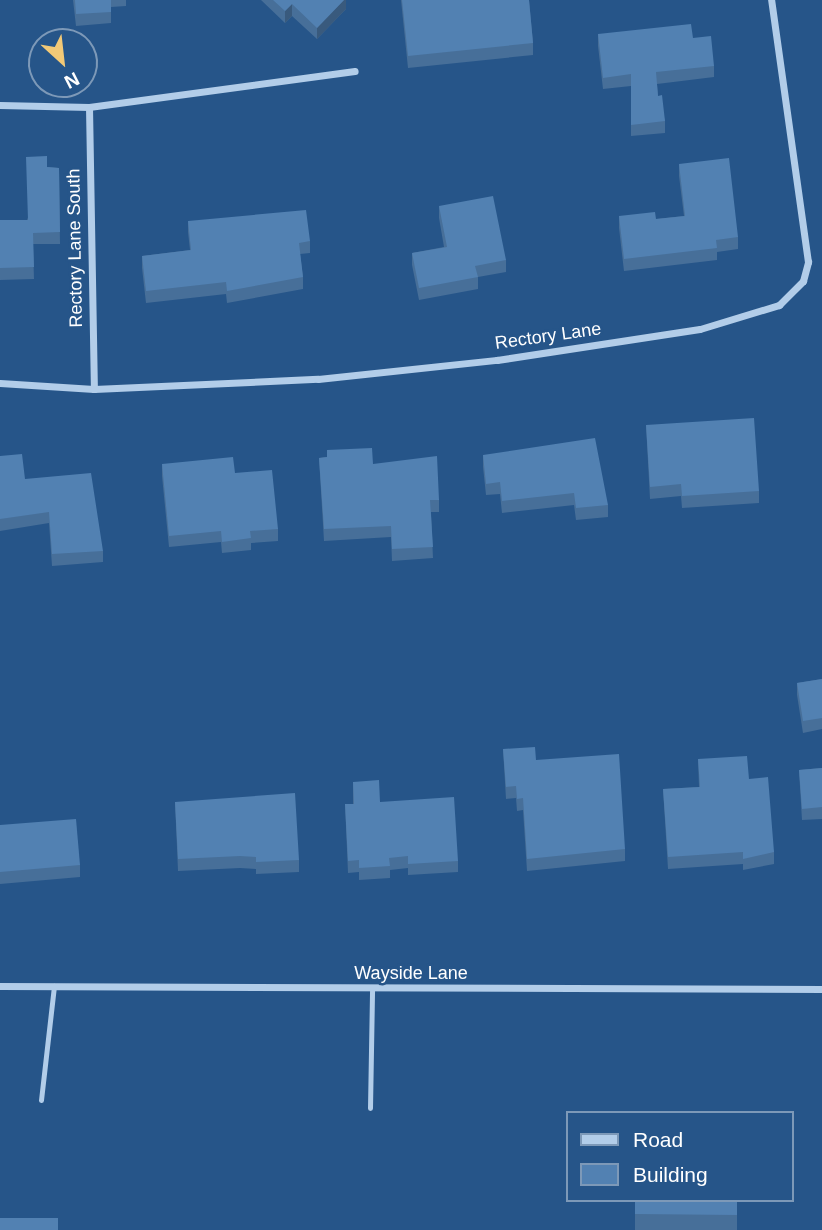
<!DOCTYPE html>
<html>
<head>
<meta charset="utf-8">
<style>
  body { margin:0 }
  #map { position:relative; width:822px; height:1230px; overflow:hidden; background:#265589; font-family:Arial,sans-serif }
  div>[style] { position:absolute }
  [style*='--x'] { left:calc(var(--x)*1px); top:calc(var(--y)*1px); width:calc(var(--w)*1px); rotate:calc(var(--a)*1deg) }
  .service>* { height:5px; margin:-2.5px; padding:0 2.5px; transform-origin:2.5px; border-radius:2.5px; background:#b2cde9 }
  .minor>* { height:7px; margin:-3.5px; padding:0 3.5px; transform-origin:3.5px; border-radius:3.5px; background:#b2cde9 }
  .wall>* { inset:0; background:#476f99 }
  .shaded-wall>* { inset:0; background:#395a7d }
  .building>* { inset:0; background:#5281b2 }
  span { translate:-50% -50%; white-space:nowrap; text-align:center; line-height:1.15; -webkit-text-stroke:5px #265589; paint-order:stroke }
  .street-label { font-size:18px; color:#fff }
  .legend { position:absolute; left:566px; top:1111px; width:228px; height:91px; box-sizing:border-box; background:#265589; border:2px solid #7d99b8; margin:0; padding:9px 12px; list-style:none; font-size:21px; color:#fff }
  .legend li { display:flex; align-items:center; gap:14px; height:35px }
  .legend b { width:35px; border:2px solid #7d99b8 }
  .north { position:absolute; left:28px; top:28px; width:70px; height:70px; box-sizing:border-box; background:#265589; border:2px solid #7d99b8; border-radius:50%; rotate:153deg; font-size:19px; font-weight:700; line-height:28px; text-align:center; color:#fff }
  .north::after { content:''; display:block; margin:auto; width:24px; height:32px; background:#f2c977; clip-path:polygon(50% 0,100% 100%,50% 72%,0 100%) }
</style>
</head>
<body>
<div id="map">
  <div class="service">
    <i style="--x:41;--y:1100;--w:115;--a:-83.5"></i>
    <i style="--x:370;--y:1108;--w:120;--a:-89"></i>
  </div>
  <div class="minor">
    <i style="--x:0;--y:105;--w:89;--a:1.3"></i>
    <i style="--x:89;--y:107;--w:268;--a:-7.7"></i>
    <i style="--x:89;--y:107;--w:282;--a:89"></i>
    <i style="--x:0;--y:383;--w:94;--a:3.7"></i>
    <i style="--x:94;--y:389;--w:224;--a:-2.6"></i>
    <i style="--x:318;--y:379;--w:180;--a:-6.1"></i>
    <i style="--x:497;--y:360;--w:205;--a:-8.7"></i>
    <i style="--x:700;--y:329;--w:83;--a:-16.9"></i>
    <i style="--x:779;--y:305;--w:34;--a:-45"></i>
    <i style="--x:803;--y:281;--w:20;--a:-75"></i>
    <i style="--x:808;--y:262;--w:265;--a:-98"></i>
    <i style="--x:0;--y:986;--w:822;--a:0.21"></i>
  </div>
  <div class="wall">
    <i style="clip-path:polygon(73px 0,126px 0,126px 6px,111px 7px,111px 23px,76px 26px)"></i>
    <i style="clip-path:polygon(261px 0,346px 0,346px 9px,317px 39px,292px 16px,285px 23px)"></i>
    <i style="clip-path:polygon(401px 0,529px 0,533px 43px,533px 55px,408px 68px)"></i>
    <i style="clip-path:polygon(598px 34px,693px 38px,714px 66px,714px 77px,657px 84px,658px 96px,665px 121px,665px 133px,631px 136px,631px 86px,603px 89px,598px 46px)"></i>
    <i style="clip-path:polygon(679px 164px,738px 237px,738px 249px,717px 252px,717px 260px,624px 271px,619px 228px,619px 216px,656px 219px,684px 216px,679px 176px)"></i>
    <i style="clip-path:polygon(47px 167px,59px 168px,60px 244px,33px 244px,34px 279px,0 280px,0 220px,27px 220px)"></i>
    <i style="clip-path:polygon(439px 206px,506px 260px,506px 272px,478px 277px,478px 289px,419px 300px,412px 265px,412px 253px,444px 247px,439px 218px)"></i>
    <i style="clip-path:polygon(188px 221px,310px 241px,310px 253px,300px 254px,303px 277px,303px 289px,227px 303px,226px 294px,146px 303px,142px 268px,142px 256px,190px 250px,188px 232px)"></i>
    <i style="clip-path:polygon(646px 425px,759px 491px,759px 503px,682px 508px,681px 496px,650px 499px)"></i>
    <i style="clip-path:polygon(327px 450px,373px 464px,439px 500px,439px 512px,431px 512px,433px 558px,392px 561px,391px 537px,324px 541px,319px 458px,327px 457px)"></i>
    <i style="clip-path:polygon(483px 455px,608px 505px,608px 517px,576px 520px,574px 505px,502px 513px,500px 494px,486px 495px,483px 467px)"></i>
    <i style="clip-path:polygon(0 456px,103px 551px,103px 562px,52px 566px,49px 523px,0 531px)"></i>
    <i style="clip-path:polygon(162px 464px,235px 473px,278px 529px,278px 541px,251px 543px,251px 550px,222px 553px,221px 542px,169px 547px,162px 476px)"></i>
    <i style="clip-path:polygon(822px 679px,822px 729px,803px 733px,797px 695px,797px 683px)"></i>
    <i style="clip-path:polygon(503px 749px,536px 760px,625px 849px,625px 861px,527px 871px,523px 810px,517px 811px,516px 798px,506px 799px)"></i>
    <i style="clip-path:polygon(698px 759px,749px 779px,774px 852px,774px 864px,743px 870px,743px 864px,668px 869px,663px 789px,699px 787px)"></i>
    <i style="clip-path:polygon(822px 768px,822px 819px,802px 820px,799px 770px)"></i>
    <i style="clip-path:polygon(353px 782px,458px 861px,458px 872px,408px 875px,408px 868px,390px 870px,390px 878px,359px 880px,359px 872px,348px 873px,345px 804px,353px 804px)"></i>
    <i style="clip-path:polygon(175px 802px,299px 860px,299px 872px,256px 874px,256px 869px,240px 868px,178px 871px)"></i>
    <i style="clip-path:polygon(0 825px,80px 865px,80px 877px,0 884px)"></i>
    <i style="clip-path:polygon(635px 1200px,737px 1200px,737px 1230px,635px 1230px)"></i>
  </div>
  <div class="shaded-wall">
    <i style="clip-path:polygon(344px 0,346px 0,346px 9px,317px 39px,317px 28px)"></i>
    <i style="clip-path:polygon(292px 4px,292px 16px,285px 23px,285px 11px)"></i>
  </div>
  <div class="building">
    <i style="clip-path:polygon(75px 0,111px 0,111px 12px,76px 14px)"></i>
    <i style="clip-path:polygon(273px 0,344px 0,317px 28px,292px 4px,285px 11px)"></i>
    <i style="clip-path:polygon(402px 0,529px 0,533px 43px,408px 56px)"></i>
    <i style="clip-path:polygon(691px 24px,693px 38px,711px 36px,714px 66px,656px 72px,658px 96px,662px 95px,665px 121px,631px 125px,631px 74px,603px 78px,598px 34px)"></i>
    <i style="clip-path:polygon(47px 156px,47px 167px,59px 168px,60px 232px,33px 233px,34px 267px,0 268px,0 220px,28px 220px,26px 157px)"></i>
    <i style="clip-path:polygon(729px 158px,738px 237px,716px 240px,717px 248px,624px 259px,619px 216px,655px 212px,656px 219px,685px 216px,679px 164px)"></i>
    <i style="clip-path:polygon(493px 196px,506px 260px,475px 266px,478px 277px,419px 288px,412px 253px,447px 247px,439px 206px)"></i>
    <i style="clip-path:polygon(306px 210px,310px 241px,299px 243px,303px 277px,227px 291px,226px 282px,146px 291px,142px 256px,191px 250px,188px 221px)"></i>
    <i style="clip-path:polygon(754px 418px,759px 491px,682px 496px,681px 484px,650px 487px,646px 425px)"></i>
    <i style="clip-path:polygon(595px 438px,608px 505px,576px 508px,574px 493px,502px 501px,500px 482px,486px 484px,483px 455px)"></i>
    <i style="clip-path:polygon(372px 448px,373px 464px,437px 456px,439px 500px,430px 500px,433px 547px,392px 549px,391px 526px,324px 529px,319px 458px,327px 457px,327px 450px)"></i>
    <i style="clip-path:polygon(22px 454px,25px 479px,91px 473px,103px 551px,52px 554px,49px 512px,0 519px,0 456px)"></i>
    <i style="clip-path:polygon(233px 457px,235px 473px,272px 470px,278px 529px,250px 531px,251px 538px,222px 542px,221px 531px,169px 536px,162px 464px)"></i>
    <i style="clip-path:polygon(822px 679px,822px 718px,803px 721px,797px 683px)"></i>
    <i style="clip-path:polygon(535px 747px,536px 760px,619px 754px,625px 849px,527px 859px,523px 798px,517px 799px,516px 786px,506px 787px,503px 749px)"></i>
    <i style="clip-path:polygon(747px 756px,749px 779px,768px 777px,774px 852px,743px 859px,743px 852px,668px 857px,663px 789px,700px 787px,698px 759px)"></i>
    <i style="clip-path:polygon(822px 768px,822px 807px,802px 809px,799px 770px)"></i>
    <i style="clip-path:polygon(379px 780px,380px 802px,454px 797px,458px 861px,408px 864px,408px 856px,389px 858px,390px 866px,359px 868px,359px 860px,348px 861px,345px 804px,354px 804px,353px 782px)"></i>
    <i style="clip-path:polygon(295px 793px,299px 860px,256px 862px,256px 857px,240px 856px,178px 859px,175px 802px)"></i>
    <i style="clip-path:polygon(76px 819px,80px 865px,0 872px,0 825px)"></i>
    <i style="clip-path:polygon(635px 1200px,737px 1200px,737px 1215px,635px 1214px)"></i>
    <i style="clip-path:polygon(0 1218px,58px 1218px,58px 1230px,0 1230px)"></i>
  </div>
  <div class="street-label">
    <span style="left:75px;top:248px;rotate:-91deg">Rectory Lane South</span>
    <span style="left:548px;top:336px;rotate:-8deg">Rectory Lane</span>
    <span style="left:411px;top:973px">Wayside Lane</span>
  </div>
  <ul class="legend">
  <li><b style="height:9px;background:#b2cde9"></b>Road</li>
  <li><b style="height:19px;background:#5281b2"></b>Building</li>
  </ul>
  <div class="north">N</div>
</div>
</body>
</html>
